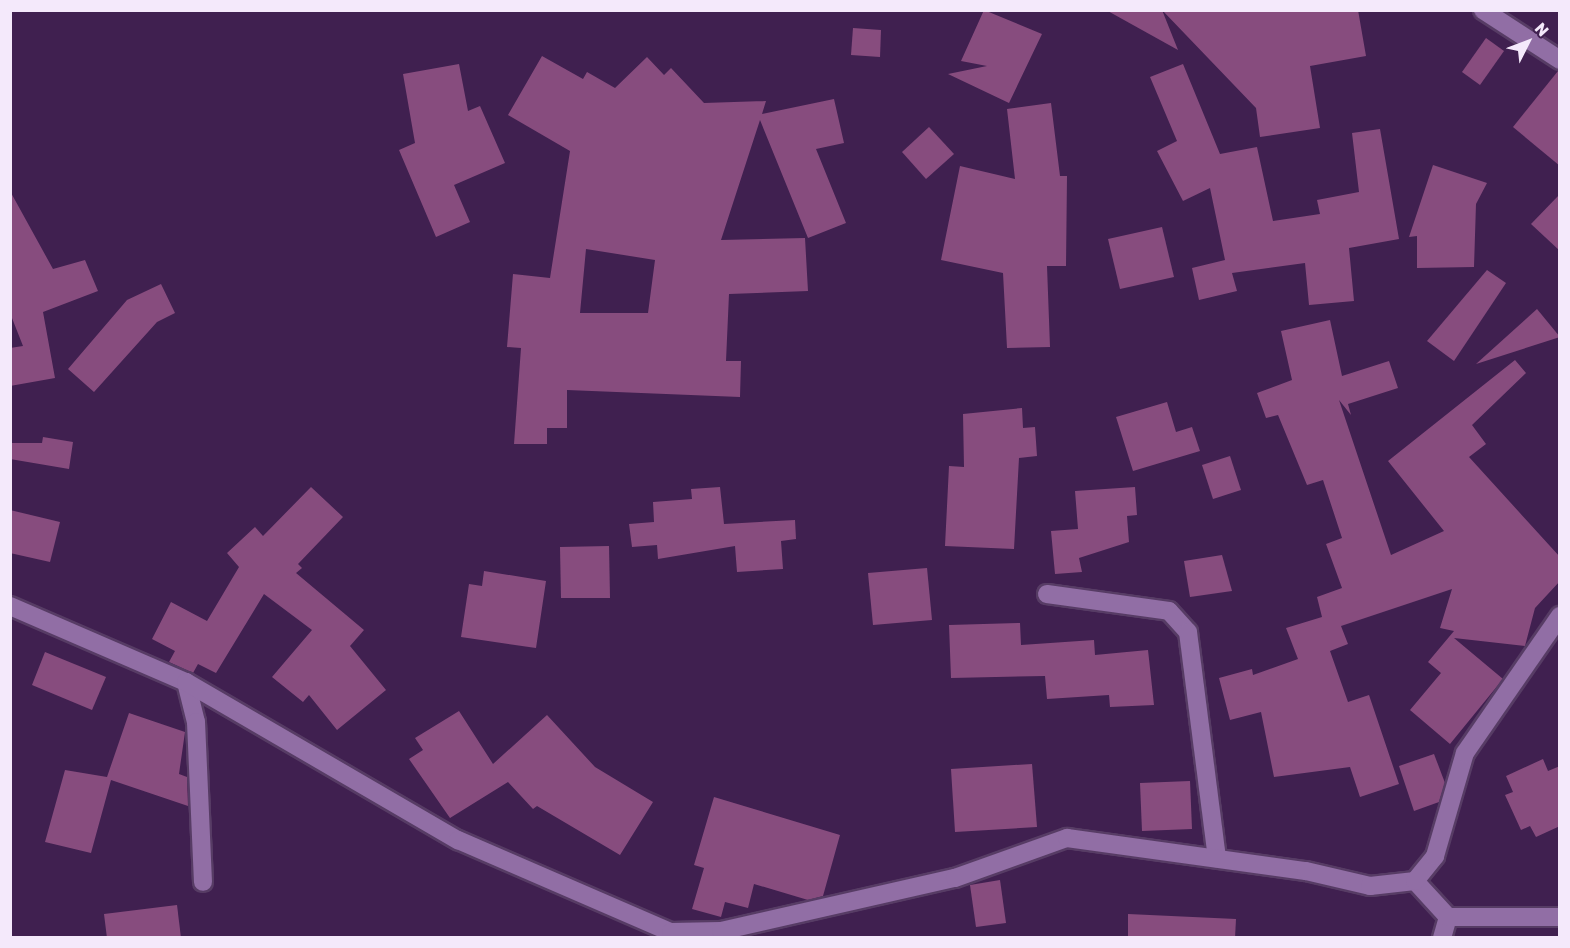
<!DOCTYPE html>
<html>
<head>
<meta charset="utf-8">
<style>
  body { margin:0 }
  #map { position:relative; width:1570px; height:948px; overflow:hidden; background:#402050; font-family:Rubik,sans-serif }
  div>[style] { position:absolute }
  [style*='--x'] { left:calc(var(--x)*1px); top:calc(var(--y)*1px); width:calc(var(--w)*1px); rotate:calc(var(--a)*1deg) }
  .building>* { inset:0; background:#874c7e }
  .roads { filter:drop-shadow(2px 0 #573c65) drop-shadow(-2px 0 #573c65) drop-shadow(0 2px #573c65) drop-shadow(0 -2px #573c65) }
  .street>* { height:18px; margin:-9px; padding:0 9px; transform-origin:9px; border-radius:9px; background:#916ea5 }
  span { translate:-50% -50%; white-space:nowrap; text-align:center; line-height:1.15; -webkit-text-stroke:4.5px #402050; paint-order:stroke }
  .frame { position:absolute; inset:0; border:12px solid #f4e9fb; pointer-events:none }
  .north { position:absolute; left:1498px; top:12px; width:60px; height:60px; -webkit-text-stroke:4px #402050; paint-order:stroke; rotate:48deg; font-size:16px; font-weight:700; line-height:24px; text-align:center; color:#f4e9fb }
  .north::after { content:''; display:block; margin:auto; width:21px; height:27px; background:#f4e9fb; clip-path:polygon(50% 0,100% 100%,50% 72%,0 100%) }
</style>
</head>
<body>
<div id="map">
  <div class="building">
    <i style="clip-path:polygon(984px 10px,1042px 34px,1009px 103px,948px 74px,987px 66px,961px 61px)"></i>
    <i style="clip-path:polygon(1106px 10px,1162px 10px,1178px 50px)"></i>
    <i style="clip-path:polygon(1162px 10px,1358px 10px,1366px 56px,1310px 66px,1320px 128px,1260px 137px,1256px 108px)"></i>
    <i style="clip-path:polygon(853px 28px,881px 30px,880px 57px,851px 55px)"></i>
    <i style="clip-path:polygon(1486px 38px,1504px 51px,1480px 85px,1462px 72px)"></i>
    <i style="clip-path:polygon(evenodd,542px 56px,583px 79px,587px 72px,615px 88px,647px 57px,664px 75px,671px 68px,704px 103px,766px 101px,762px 114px,834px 99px,844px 143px,816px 149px,846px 223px,808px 238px,760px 120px,721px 240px,805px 238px,808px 291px,729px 294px,726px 361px,741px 361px,740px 397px,567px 390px,567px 428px,547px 428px,547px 444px,514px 444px,521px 348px,507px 347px,513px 274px,550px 278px,570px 151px,508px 115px,542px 56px,586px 249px,655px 260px,648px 313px,580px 313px,586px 249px)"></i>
    <i style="clip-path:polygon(459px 64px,468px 111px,480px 106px,505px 163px,454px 185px,470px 222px,436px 237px,399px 150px,415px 143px,403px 74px)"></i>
    <i style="clip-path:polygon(1183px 64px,1220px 154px,1257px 147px,1273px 221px,1320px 214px,1317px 200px,1359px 192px,1352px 133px,1380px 129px,1399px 239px,1349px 248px,1354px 301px,1309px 305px,1305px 263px,1232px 273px,1237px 291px,1199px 300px,1192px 268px,1225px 260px,1210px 188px,1183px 201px,1157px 151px,1177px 141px,1150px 77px)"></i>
    <i style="clip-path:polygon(1558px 71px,1560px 71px,1560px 166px,1513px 127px)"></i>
    <i style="clip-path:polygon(1051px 103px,1060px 176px,1067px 176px,1066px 266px,1047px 266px,1050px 347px,1007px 348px,1003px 273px,941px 260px,960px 166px,1015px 179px,1007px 109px)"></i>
    <i style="clip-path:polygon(929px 127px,954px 154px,926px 179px,902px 152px)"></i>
    <i style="clip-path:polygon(1433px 165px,1487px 183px,1476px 204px,1474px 267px,1417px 268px,1417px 236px,1409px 237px)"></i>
    <i style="clip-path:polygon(10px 191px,53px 269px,85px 260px,98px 291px,43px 312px,55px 378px,10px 386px,10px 348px,23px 346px,10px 313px)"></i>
    <i style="clip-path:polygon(1560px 194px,1560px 251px,1531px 224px)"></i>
    <i style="clip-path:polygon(1162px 227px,1174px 277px,1120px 289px,1108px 239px)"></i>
    <i style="clip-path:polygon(1487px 270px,1506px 283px,1454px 361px,1427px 341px)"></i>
    <i style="clip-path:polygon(161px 284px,175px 313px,157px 322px,94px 392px,68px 369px,127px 300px)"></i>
    <i style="clip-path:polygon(1537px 309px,1560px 337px,1476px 364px)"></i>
    <i style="clip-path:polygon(1330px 320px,1342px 376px,1389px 361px,1398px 388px,1348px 404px,1351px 415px,1339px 400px,1391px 555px,1444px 531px,1388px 461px,1515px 360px,1526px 373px,1472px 425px,1486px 444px,1469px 457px,1560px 557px,1560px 581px,1535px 608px,1525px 646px,1454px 638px,1503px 679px,1450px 744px,1410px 710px,1441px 673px,1428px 662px,1454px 631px,1440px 628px,1452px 589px,1341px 626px,1348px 644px,1330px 651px,1348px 702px,1369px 695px,1399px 784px,1360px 797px,1350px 767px,1274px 777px,1261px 712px,1230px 720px,1219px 678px,1252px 669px,1253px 675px,1298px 659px,1286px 628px,1322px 617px,1317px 597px,1342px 588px,1326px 544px,1342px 538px,1323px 480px,1307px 485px,1278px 415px,1266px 418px,1257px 393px,1292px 380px,1281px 331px)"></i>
    <i style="clip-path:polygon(1167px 402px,1176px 432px,1192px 427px,1200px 451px,1133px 471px,1116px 417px)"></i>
    <i style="clip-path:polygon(1022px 408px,1023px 428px,1035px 427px,1037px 456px,1019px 458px,1014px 549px,945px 546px,949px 466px,964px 467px,963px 414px)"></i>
    <i style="clip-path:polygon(43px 437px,73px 442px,69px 469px,10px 459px,10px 443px,42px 443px)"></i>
    <i style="clip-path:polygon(1230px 456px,1241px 490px,1213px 499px,1202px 465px)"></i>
    <i style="clip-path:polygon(311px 487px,343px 517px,298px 564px,302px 568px,296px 573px,364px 630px,350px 646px,386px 690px,337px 730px,309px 695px,303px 702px,272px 677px,312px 630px,264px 594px,216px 673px,198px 664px,193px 673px,169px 662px,175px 651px,152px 639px,171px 602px,207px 621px,239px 567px,227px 553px,255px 527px,263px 536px)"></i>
    <i style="clip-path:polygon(720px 487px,724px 524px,795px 520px,796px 539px,781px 541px,783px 569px,737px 572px,735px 546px,658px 559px,657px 545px,632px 547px,629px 524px,654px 522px,653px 502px,692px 499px,691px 489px)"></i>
    <i style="clip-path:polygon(1135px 487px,1137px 515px,1127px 516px,1129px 542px,1079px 558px,1082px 572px,1055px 574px,1051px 531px,1078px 529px,1075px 491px)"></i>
    <i style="clip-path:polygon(10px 510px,60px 522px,50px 562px,10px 553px)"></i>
    <i style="clip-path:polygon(609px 546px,610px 598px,561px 598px,560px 547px)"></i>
    <i style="clip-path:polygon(1222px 555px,1232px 591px,1190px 597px,1184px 561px)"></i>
    <i style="clip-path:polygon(927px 568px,932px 620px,873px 625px,868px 573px)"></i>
    <i style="clip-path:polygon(484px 571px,546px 581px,536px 648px,461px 637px,469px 584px,482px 586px)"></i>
    <i style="clip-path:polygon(1020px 623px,1021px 645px,1094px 640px,1095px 655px,1148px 650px,1154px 705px,1110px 707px,1109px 695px,1047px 699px,1045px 676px,951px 678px,949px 625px)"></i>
    <i style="clip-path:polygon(45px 652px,106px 677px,92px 710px,32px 685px)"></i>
    <i style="clip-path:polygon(459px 711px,493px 764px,547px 715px,595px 767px,653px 802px,620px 855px,537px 806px,533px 809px,508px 782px,450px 818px,409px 759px,423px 750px,415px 738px)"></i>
    <i style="clip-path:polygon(129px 713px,185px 732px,179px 774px,187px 777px,188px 806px,111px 780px,91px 853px,45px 842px,65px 770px,107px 777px)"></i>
    <i style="clip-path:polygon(1434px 754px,1445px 783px,1439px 802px,1414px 811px,1399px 766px)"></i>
    <i style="clip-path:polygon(1543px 759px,1548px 771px,1560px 766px,1560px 826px,1536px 837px,1530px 826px,1521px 830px,1505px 795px,1513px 792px,1506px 776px)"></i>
    <i style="clip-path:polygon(1032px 764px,1037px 827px,955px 832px,951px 769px)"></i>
    <i style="clip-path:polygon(1190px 781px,1192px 829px,1142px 831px,1140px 783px)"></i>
    <i style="clip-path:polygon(714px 797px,840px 835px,823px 896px,808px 900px,754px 884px,748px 908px,725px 902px,721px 917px,692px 909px,704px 868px,694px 865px)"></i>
    <i style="clip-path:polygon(1000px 880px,1006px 923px,976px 927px,970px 885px)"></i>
    <i style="clip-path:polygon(177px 905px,181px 938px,107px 938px,104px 914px)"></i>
    <i style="clip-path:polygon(1128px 914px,1236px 919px,1235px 938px,1128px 938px)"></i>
  </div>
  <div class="roads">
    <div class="street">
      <i style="--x:1483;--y:10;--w:92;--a:33"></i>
      <i style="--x:1047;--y:594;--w:123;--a:7.9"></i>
      <i style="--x:1169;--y:611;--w:28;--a:48"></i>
      <i style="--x:1188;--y:632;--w:228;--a:82.7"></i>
      <i style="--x:10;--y:606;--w:192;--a:23.4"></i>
      <i style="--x:186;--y:682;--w:41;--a:76"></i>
      <i style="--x:196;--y:722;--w:160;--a:87.5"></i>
      <i style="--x:186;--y:682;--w:315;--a:30.2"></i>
      <i style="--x:458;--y:840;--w:232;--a:23.4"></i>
      <i style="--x:671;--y:932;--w:6;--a:90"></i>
      <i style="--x:1415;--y:881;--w:49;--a:47.5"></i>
      <i style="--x:1448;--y:917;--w:22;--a:106"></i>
      <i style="--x:1448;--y:917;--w:112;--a:0"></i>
      <i style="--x:671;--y:932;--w:50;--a:-1.1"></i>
      <i style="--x:721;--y:931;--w:240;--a:-12.8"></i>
      <i style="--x:955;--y:878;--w:119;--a:-19.7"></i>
      <i style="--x:1067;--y:838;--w:241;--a:7.9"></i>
      <i style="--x:1306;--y:871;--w:66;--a:13.2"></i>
      <i style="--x:1370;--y:886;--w:45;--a:-6.3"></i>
      <i style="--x:1415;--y:881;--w:32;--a:-51"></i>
      <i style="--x:1435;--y:856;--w:107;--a:-73.8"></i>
      <i style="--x:1465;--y:753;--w:167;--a:-55.3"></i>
    </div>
  </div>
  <div class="frame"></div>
  <div class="north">N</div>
</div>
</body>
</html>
